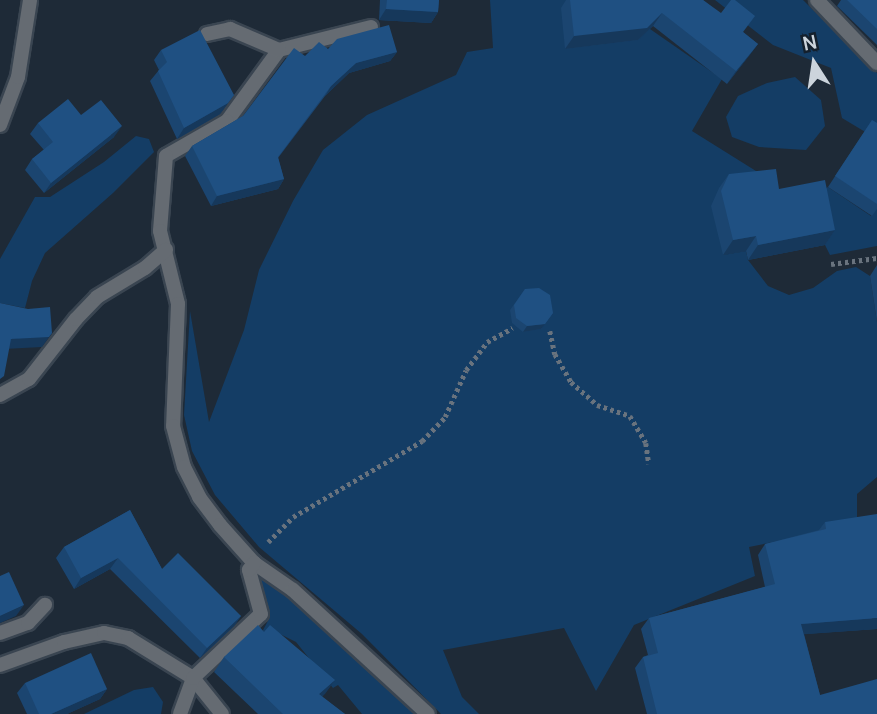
<!DOCTYPE html>
<html>
<head>
<meta charset="utf-8">
<style>
  body { margin:0 }
  #map { position:relative; width:877px; height:714px; overflow:hidden; background:#1e2a37; font-family:Manrope,sans-serif }
  div>[style] { position:absolute }
  [style*='--x'] { left:calc(var(--x)*1px); top:calc(var(--y)*1px); width:calc(var(--w)*1px); rotate:calc(var(--a)*1deg) }
  .green>* { inset:0; background:#143d65 }
  .path>* { height:4.5px; margin-top:-2.25px; transform-origin:0; background:repeating-linear-gradient(90deg,#69737e 0 3.5px,transparent 0 7px) }
  .roads { filter:drop-shadow(2px 0 #3a4551) drop-shadow(-2px 0 #3a4551) drop-shadow(0 2px #3a4551) drop-shadow(0 -2px #3a4551) }
  .service>* { height:14px; margin:-7px; padding:0 7px; transform-origin:7px; border-radius:7px; background:#656b72 }
  .minor>* { height:14px; margin:-7px; padding:0 7px; transform-origin:7px; border-radius:7px; background:#656b72 }
  .wall>* { inset:0; background:#1b4570 }
  .shaded-wall>* { inset:0; background:#16385b }
  .building>* { inset:0; background:#1f5082 }
  span { translate:-50% -50%; white-space:nowrap; text-align:center; line-height:1.15; -webkit-text-stroke:5px #14202d; paint-order:stroke }
  .north { position:absolute; left:779px; top:28px; width:70px; height:70px; -webkit-text-stroke:5px #14202d; paint-order:stroke; rotate:348deg; font-size:19px; font-weight:700; line-height:28px; text-align:center; color:#ccd4dc }
  .north::after { content:''; display:block; margin:auto; width:24px; height:32px; background:#ccd4dc; clip-path:polygon(50% 0,100% 100%,50% 72%,0 100%) }
</style>
</head>
<body>
<div id="map">
  <div class="green">
    <i style="clip-path:polygon(490px 0,572px 0,650px 29px,722px 79px,692px 131px,769px 179px,723px 255px,746px 251px,748px 260px,768px 286px,789px 295px,813px 288px,837px 271px,856px 267px,870px 276px,877px 322px,877px 477px,857px 494px,857px 525px,749px 547px,755px 576px,634px 625px,596px 691px,564px 628px,443px 650px,462px 697px,479px 714px,441px 714px,362px 634px,259px 547px,215px 495px,192px 451px,184px 415px,190px 311px,209px 422px,244px 330px,259px 270px,293px 201px,323px 150px,367px 115px,456px 75px,467px 52px,493px 48px)"></i>
    <i style="clip-path:polygon(715px 0,803px 0,877px 73px,877px 139px,842px 118px,831px 68px,773px 45px)"></i>
    <i style="clip-path:polygon(795px 77px,821px 100px,825px 126px,806px 150px,759px 147px,732px 137px,726px 117px,738px 96px,767px 83px)"></i>
    <i style="clip-path:polygon(136px 136px,149px 139px,154px 152px,113px 193px,45px 253px,32px 281px,25px 308px,0 303px,0 259px,35px 197px,50px 197px,104px 162px)"></i>
    <i style="clip-path:polygon(828px 187px,871px 216px,877px 208px,877px 246px,830px 255px,825px 245px,815px 195px)"></i>
    <i style="clip-path:polygon(258px 576px,310px 613px,415px 714px,362px 714px,338px 685px,333px 688px,296px 642px,276px 632px,262px 632px,270px 617px)"></i>
    <i style="clip-path:polygon(153px 687px,163px 702px,161px 714px,84px 714px,134px 690px)"></i>
  </div>
  <div class="path">
    <i style="--x:831;--y:264;--w:46;--a:-7.4"></i>
    <i style="--x:550;--y:331;--w:24;--a:78"></i>
    <i style="--x:555;--y:354;--w:32;--a:60"></i>
    <i style="--x:571;--y:382;--w:35;--a:41"></i>
    <i style="--x:597;--y:405;--w:35;--a:18"></i>
    <i style="--x:630;--y:416;--w:31;--a:59"></i>
    <i style="--x:646;--y:443;--w:21;--a:82"></i>
    <i style="--x:268;--y:542;--w:35;--a:-45"></i>
    <i style="--x:293;--y:517;--w:150;--a:-30.5"></i>
    <i style="--x:422;--y:441;--w:33;--a:-46"></i>
    <i style="--x:445;--y:417;--w:51;--a:-65.9"></i>
    <i style="--x:466;--y:370;--w:35;--a:-53"></i>
    <i style="--x:487;--y:342;--w:29;--a:-29"></i>
  </div>
  <div class="roads">
    <div class="service">
      <i style="--x:371;--y:27;--w:95;--a:166"></i>
      <i style="--x:279;--y:50;--w:88;--a:126.2"></i>
      <i style="--x:227;--y:121;--w:70;--a:150.2"></i>
      <i style="--x:166;--y:156;--w:75;--a:94.6"></i>
      <i style="--x:160;--y:231;--w:75;--a:76.1"></i>
      <i style="--x:178;--y:304;--w:122;--a:92.3"></i>
      <i style="--x:173;--y:426;--w:42;--a:75"></i>
      <i style="--x:184;--y:467;--w:34;--a:63"></i>
      <i style="--x:199;--y:497;--w:35;--a:53"></i>
      <i style="--x:220;--y:525;--w:51;--a:48.2"></i>
      <i style="--x:254;--y:563;--w:47;--a:34.7"></i>
      <i style="--x:293;--y:590;--w:183;--a:42.6"></i>
      <i style="--x:207;--y:34;--w:24;--a:-12"></i>
      <i style="--x:230;--y:29;--w:53;--a:23.2"></i>
      <i style="--x:0;--y:125;--w:51;--a:-69.4"></i>
      <i style="--x:18;--y:77;--w:78;--a:-81.1"></i>
      <i style="--x:0;--y:395;--w:33;--a:-29"></i>
      <i style="--x:29;--y:379;--w:76;--a:-51.9"></i>
      <i style="--x:76;--y:319;--w:30;--a:-46"></i>
      <i style="--x:97;--y:297;--w:56;--a:-31.1"></i>
      <i style="--x:145;--y:268;--w:28;--a:-41"></i>
      <i style="--x:0;--y:633;--w:30;--a:-20"></i>
      <i style="--x:28;--y:623;--w:25;--a:-47"></i>
      <i style="--x:0;--y:665;--w:68;--a:-19.8"></i>
      <i style="--x:64;--y:642;--w:41;--a:-12.7"></i>
      <i style="--x:104;--y:633;--w:25;--a:12"></i>
      <i style="--x:128;--y:638;--w:76;--a:31.6"></i>
      <i style="--x:193;--y:678;--w:46;--a:51.1"></i>
      <i style="--x:180;--y:714;--w:38;--a:-70"></i>
      <i style="--x:193;--y:678;--w:93;--a:-43.3"></i>
      <i style="--x:261;--y:614;--w:46;--a:-105.3"></i>
      <i style="--x:249;--y:570;--w:9;--a:-54"></i>
    </div>
    <div class="minor">
      <i style="--x:817;--y:0;--w:87;--a:46.4"></i>
    </div>
  </div>
  <div class="wall">
    <i style="clip-path:polygon(380px 0,439px 0,438px 12px,431px 23px,379px 20px)"></i>
    <i style="clip-path:polygon(566px 0,703px 0,758px 44px,727px 84px,653px 26px,638px 40px,565px 49px,561px 8px)"></i>
    <i style="clip-path:polygon(841px 0,877px 0,877px 45px,837px 6px)"></i>
    <i style="clip-path:polygon(161px 50px,234px 95px,220px 114px,177px 139px,150px 81px,159px 70px,154px 60px)"></i>
    <i style="clip-path:polygon(397px 52px,390px 61px,349px 73px,325px 96px,278px 158px,284px 179px,278px 189px,211px 206px,185px 156px,192px 146px,243px 116px,305px 56px)"></i>
    <i style="clip-path:polygon(81px 115px,114px 137px,44px 193px,25px 170px,32px 159px,44px 150px,30px 134px,38px 123px)"></i>
    <i style="clip-path:polygon(872px 120px,877px 123px,877px 209px,872px 216px,828px 187px)"></i>
    <i style="clip-path:polygon(729px 174px,779px 189px,835px 230px,825px 245px,748px 260px,746px 251px,723px 255px,711px 206px,719px 188px)"></i>
    <i style="clip-path:polygon(877px 265px,877px 322px,870px 276px)"></i>
    <i style="clip-path:polygon(525px 289px,553px 313px,541px 329px,523px 332px,512px 323px,510px 310px)"></i>
    <i style="clip-path:polygon(130px 510px,162px 569px,241px 616px,234px 626px,200px 658px,110px 569px,74px 589px,56px 558px,64px 547px)"></i>
    <i style="clip-path:polygon(825px 522px,877px 629px,804px 634px,820px 695px,877px 714px,647px 714px,635px 668px,643px 657px,648px 655px,641px 629px,649px 618px,765px 587px,758px 555px,765px 544px,819px 530px)"></i>
    <i style="clip-path:polygon(264px 632px,335px 680px,322px 697px,345px 714px,258px 714px,214px 672px,224px 657px)"></i>
    <i style="clip-path:polygon(25px 683px,107px 689px,100px 699px,67px 714px,27px 714px,17px 693px)"></i>
  </div>
  <div class="shaded-wall">
    <i style="clip-path:polygon(386px 9px,438px 12px,431px 23px,379px 20px)"></i>
    <i style="clip-path:polygon(662px 13px,653px 26px,638px 40px,565px 49px,574px 36px)"></i>
    <i style="clip-path:polygon(758px 44px,749px 56px,727px 84px,736px 71px)"></i>
    <i style="clip-path:polygon(397px 52px,390px 61px,349px 73px,325px 96px,331px 86px,356px 63px)"></i>
    <i style="clip-path:polygon(228px 103px,220px 114px,177px 139px,184px 128px)"></i>
    <i style="clip-path:polygon(122px 126px,114px 137px,44px 193px,51px 183px)"></i>
    <i style="clip-path:polygon(284px 179px,278px 189px,211px 206px,217px 196px)"></i>
    <i style="clip-path:polygon(835px 230px,825px 245px,748px 260px,758px 245px)"></i>
    <i style="clip-path:polygon(756px 236px,746px 251px,723px 255px,733px 240px)"></i>
    <i style="clip-path:polygon(545px 324px,541px 329px,523px 332px,527px 326px)"></i>
    <i style="clip-path:polygon(52px 333px,42px 347px,4px 349px,11px 339px)"></i>
    <i style="clip-path:polygon(118px 558px,110px 569px,74px 589px,81px 578px)"></i>
    <i style="clip-path:polygon(24px 605px,16px 616px,0 623px,0 616px)"></i>
    <i style="clip-path:polygon(241px 616px,234px 626px,200px 658px,207px 648px)"></i>
    <i style="clip-path:polygon(877px 618px,877px 629px,794px 635px,801px 624px)"></i>
    <i style="clip-path:polygon(335px 680px,325px 694px,308px 708px,319px 694px)"></i>
    <i style="clip-path:polygon(107px 689px,100px 699px,67px 714px,51px 714px)"></i>
  </div>
  <div class="building">
    <i style="clip-path:polygon(387px 0,439px 0,438px 12px,386px 9px)"></i>
    <i style="clip-path:polygon(570px 0,703px 0,721px 13px,731px 0,735px 0,755px 16px,743px 32px,758px 44px,736px 71px,662px 13px,647px 28px,574px 36px)"></i>
    <i style="clip-path:polygon(847px 0,877px 0,877px 29px)"></i>
    <i style="clip-path:polygon(389px 25px,397px 52px,356px 63px,331px 86px,278px 157px,284px 179px,217px 196px,192px 146px,243px 116px,294px 48px,305px 56px,319px 42px,328px 49px,337px 39px)"></i>
    <i style="clip-path:polygon(200px 30px,234px 95px,228px 103px,184px 128px,158px 71px,167px 62px,161px 50px)"></i>
    <i style="clip-path:polygon(68px 99px,81px 115px,101px 100px,122px 126px,51px 183px,32px 159px,53px 142px,38px 123px)"></i>
    <i style="clip-path:polygon(872px 120px,877px 123px,877px 204px,835px 176px)"></i>
    <i style="clip-path:polygon(776px 169px,779px 189px,825px 180px,835px 230px,758px 245px,756px 236px,733px 240px,721px 191px,729px 174px)"></i>
    <i style="clip-path:polygon(539px 288px,550px 295px,553px 313px,545px 324px,527px 326px,516px 318px,514px 305px,525px 289px)"></i>
    <i style="clip-path:polygon(0 303px,28px 309px,50px 307px,52px 333px,49px 337px,11px 339px,4px 376px,0 379px)"></i>
    <i style="clip-path:polygon(130px 510px,162px 569px,178px 553px,241px 616px,207px 648px,118px 558px,81px 578px,64px 547px)"></i>
    <i style="clip-path:polygon(877px 514px,877px 618px,801px 624px,820px 695px,877px 679px,877px 714px,657px 714px,643px 657px,658px 653px,649px 618px,775px 584px,765px 544px,826px 529px,825px 522px)"></i>
    <i style="clip-path:polygon(9px 572px,24px 605px,0 616px,0 576px)"></i>
    <i style="clip-path:polygon(258px 625px,264px 632px,270px 625px,335px 680px,319px 694px,345px 714px,283px 714px,224px 657px)"></i>
    <i style="clip-path:polygon(91px 653px,107px 689px,51px 714px,39px 714px,25px 683px)"></i>
  </div>
  <div class="north">N</div>
</div>
</body>
</html>
